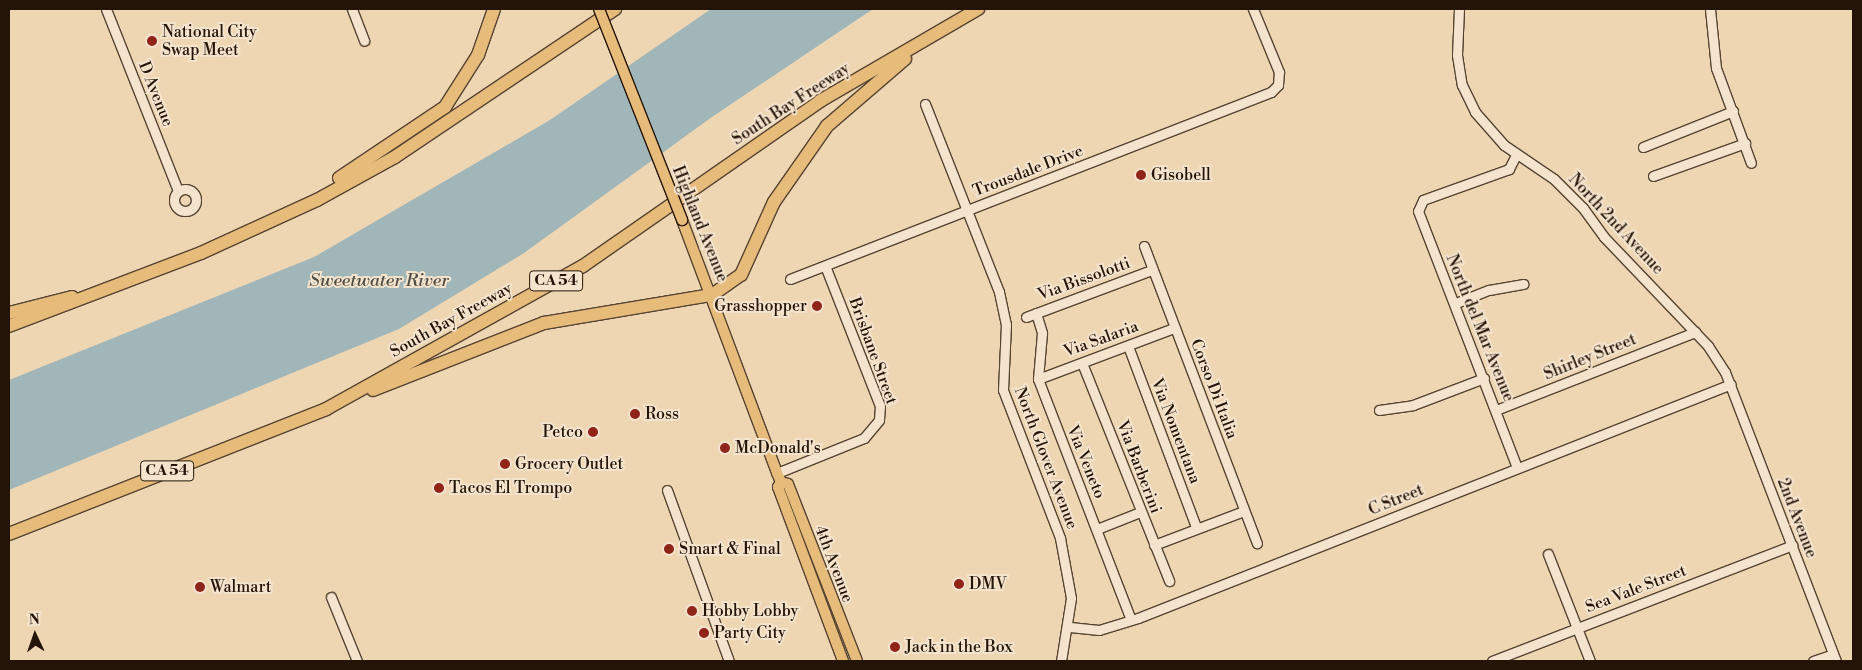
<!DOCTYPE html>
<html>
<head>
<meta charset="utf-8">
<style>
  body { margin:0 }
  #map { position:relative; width:1862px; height:670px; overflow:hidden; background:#eed6b3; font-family:"Libre Bodoni",serif }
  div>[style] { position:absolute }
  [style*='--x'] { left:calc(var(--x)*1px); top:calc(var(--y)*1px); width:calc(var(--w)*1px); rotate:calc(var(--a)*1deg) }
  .water>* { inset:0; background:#a0b6b9 }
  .roads { filter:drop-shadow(1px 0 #564432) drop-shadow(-1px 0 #564432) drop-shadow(0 1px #564432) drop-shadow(0 -1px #564432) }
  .minor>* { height:9px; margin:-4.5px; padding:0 4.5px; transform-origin:4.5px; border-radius:4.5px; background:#f4e4ce }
  .minor>.ring { margin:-4.5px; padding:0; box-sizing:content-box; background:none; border:9px solid #f4e4ce; border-radius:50% }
  .major>* { height:10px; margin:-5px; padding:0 5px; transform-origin:5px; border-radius:5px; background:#e7bb7a }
  .highway>* { height:12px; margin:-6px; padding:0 6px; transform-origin:6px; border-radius:6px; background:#e7bb7a }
  .bridges { filter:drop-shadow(1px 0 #241407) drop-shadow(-1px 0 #241407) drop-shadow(0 1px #241407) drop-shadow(0 -1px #241407) }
  .major-bridge>* { height:10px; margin:-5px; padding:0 5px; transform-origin:5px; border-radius:5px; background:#e7bb7a }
  .dots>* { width:14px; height:14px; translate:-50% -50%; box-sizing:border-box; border:2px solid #f4e4ce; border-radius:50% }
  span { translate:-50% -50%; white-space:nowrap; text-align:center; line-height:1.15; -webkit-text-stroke:4px #f4e4ce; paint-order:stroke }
  .shield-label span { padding:1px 4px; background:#f4e4ce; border:1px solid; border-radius:4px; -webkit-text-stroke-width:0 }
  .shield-label { font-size:15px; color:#241407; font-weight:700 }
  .poi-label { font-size:16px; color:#241407 }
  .left { translate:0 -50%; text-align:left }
  .right { translate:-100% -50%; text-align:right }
  .street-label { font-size:16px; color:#241407 }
  .water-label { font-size:18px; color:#4f4d45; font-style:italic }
  .frame { position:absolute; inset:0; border:10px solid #241407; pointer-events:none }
  .north { position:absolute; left:10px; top:610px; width:50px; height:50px; -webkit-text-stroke:4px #f4e4ce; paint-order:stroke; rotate:357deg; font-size:14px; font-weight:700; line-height:20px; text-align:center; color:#241407 }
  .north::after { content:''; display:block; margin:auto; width:18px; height:22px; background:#241407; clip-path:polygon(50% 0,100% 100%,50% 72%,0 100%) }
</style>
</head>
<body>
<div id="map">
  <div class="water">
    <i style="clip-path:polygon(711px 9px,873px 9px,712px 117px,524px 253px,399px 329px,9px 490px,9px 380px,314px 257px,550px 120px)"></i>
  </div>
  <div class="roads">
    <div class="minor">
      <i style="--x:106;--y:9;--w:196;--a:68.4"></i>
      <i style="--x:352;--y:9;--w:34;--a:69"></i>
      <i style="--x:1459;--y:9;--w:46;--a:92.5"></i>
      <i style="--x:1457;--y:55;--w:30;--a:81"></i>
      <i style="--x:1462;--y:85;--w:30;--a:64"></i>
      <i style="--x:1475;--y:112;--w:44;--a:48.7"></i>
      <i style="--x:1504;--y:145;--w:60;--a:34.2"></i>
      <i style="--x:1554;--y:179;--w:41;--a:45"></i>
      <i style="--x:1583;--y:208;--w:36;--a:54"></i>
      <i style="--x:1604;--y:237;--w:151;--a:46.3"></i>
      <i style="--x:1708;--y:346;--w:31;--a:57"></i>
      <i style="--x:1725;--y:372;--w:310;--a:69"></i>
      <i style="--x:1710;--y:9;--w:59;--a:84.2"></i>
      <i style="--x:1716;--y:68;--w:101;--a:69.8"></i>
      <i style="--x:925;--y:104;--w:202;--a:68.5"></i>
      <i style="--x:999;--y:292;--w:33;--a:78"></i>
      <i style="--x:1006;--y:324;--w:66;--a:92.6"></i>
      <i style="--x:1003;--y:390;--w:159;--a:68.9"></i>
      <i style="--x:1060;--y:538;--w:61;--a:79.6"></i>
      <i style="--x:1071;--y:598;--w:64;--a:99"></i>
      <i style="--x:1643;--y:147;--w:97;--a:-21.8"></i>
      <i style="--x:1516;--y:155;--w:16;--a:117"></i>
      <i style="--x:1509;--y:169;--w:91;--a:160.2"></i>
      <i style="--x:1423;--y:200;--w:12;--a:114"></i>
      <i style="--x:1418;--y:211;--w:274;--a:68.9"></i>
      <i style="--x:1653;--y:176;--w:98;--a:-19.7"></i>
      <i class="ring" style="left:174px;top:189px;width:13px;height:13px"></i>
      <i style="--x:1144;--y:246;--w:318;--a:69.2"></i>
      <i style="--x:790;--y:279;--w:516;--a:-21.24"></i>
      <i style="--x:1271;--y:92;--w:10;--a:-45"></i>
      <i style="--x:1278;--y:85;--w:13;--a:-86"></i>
      <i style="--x:1279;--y:72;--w:68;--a:-112.4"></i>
      <i style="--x:1456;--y:303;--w:35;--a:-22"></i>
      <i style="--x:1489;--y:290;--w:35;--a:-10"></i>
      <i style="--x:1036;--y:313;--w:21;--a:73"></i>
      <i style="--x:1042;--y:333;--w:46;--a:95"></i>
      <i style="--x:1038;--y:379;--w:258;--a:68.9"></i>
      <i style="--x:1026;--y:317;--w:134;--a:-20.5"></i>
      <i style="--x:1128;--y:346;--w:193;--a:69.4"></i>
      <i style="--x:1082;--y:363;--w:235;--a:68.2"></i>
      <i style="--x:1038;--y:379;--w:145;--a:-20.6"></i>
      <i style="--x:1379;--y:410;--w:34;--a:-8"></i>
      <i style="--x:1413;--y:405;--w:76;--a:-20.8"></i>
      <i style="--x:1496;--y:410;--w:214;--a:-21.4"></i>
      <i style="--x:777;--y:473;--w:94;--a:-21.9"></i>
      <i style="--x:864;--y:438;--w:23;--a:-50"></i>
      <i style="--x:879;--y:420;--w:14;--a:-86"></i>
      <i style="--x:880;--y:406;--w:150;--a:-111.4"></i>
      <i style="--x:667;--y:490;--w:182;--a:70.1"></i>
      <i style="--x:1097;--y:529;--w:46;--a:-21.6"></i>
      <i style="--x:1154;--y:545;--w:96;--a:-20.7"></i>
      <i style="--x:1548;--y:554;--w:115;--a:68.6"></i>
      <i style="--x:331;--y:597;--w:69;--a:67.9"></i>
      <i style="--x:1070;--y:627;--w:29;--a:6"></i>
      <i style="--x:1099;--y:630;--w:41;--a:-17.1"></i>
      <i style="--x:1138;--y:618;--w:637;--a:-21.53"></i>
      <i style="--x:1492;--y:661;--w:322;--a:-21.1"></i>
      <i style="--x:1813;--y:661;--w:21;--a:-19"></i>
    </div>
    <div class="major">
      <i style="--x:682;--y:220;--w:270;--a:69.4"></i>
      <i style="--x:777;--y:473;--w:10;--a:66"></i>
      <i style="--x:781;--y:482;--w:7;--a:16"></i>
      <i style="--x:788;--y:484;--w:190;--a:68.7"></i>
      <i style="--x:781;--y:482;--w:6;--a:121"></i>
      <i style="--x:778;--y:487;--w:186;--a:69.5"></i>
    </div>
    <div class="highway">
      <i style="--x:339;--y:178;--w:128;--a:-33.8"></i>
      <i style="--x:445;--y:107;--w:62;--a:-57.6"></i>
      <i style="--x:478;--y:55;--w:49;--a:-70.8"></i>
      <i style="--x:9;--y:313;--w:65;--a:-14.3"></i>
      <i style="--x:9;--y:326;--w:205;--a:-20.8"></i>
      <i style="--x:201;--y:253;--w:128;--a:-24.6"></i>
      <i style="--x:317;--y:200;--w:89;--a:-28.9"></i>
      <i style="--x:395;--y:157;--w:265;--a:-33.9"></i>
      <i style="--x:373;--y:390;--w:184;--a:-21.4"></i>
      <i style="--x:544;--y:323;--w:170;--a:-9.5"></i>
      <i style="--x:712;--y:295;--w:35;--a:-35"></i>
      <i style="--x:741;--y:275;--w:80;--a:-65.7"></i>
      <i style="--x:774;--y:202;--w:93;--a:-55.1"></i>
      <i style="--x:827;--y:126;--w:103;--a:-40.7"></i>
      <i style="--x:9;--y:534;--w:341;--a:-21.5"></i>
      <i style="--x:326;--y:409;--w:294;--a:-29.1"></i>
      <i style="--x:583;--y:266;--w:289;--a:-34.8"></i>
      <i style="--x:820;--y:101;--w:183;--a:-30.2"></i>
    </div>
  </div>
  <div class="bridges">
    <div class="major-bridge">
      <i style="--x:599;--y:9;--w:227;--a:68.5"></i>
    </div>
  </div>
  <div class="dots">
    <i style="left:152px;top:41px;background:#8f2418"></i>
    <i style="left:1141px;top:175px;background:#8f2418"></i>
    <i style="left:817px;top:306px;background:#8f2418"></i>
    <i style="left:635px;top:414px;background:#8f2418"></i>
    <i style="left:593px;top:432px;background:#8f2418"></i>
    <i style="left:725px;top:448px;background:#8f2418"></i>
    <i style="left:505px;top:464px;background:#8f2418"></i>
    <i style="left:439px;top:488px;background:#8f2418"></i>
    <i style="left:669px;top:549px;background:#8f2418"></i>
    <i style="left:959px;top:584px;background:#8f2418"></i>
    <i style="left:200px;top:587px;background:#8f2418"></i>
    <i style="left:692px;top:611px;background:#8f2418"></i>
    <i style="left:704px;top:633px;background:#8f2418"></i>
    <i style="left:895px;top:647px;background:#8f2418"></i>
  </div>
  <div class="shield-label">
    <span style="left:556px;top:281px">CA 54</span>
    <span style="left:167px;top:471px">CA 54</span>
  </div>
  <div class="poi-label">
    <span class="left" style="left:162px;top:41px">National City<br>Swap Meet</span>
    <span class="left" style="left:1151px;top:175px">Gisobell</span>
    <span class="right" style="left:807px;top:306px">Grasshopper</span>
    <span class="left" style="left:645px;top:414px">Ross</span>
    <span class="right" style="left:583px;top:432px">Petco</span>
    <span class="left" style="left:735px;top:448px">McDonald's</span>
    <span class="left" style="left:515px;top:464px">Grocery Outlet</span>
    <span class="left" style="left:449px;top:488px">Tacos El Trompo</span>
    <span class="left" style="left:679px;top:549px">Smart &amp; Final</span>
    <span class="left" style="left:969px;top:584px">DMV</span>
    <span class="left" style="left:210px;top:587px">Walmart</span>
    <span class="left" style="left:702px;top:611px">Hobby Lobby</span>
    <span class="left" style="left:714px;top:633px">Party City</span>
    <span class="left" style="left:905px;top:647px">Jack in the Box</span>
  </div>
  <div class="street-label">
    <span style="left:156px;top:94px;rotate:68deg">D Avenue</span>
    <span style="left:791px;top:104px;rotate:-33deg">South Bay Freeway</span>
    <span style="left:1028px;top:171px;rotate:-21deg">Trousdale Drive</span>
    <span style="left:700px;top:224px;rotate:68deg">Highland Avenue</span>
    <span style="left:1616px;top:224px;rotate:47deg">North 2nd Avenue</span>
    <span style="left:1084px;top:279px;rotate:-20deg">Via Bissolotti</span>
    <span style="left:451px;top:320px;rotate:-29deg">South Bay Freeway</span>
    <span style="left:1480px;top:328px;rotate:68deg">North del Mar Avenue</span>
    <span style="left:1101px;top:339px;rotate:-20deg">Via Salaria</span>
    <span style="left:873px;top:351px;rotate:70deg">Brisbane Street</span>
    <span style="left:1590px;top:357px;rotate:-22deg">Shirley Street</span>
    <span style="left:1214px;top:389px;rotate:69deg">Corso Di Italia</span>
    <span style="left:1176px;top:431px;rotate:69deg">Via Nomentana</span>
    <span style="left:1046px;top:458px;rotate:69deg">North Glover Avenue</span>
    <span style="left:1086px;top:462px;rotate:68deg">Via Veneto</span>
    <span style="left:1139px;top:467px;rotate:69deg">Via Barberini</span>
    <span style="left:1396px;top:500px;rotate:-22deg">C Street</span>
    <span style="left:1797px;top:518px;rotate:69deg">2nd Avenue</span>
    <span style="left:834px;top:564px;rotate:69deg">4th Avenue</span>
    <span style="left:1636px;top:589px;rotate:-21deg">Sea Vale Street</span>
  </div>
  <div class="water-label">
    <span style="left:379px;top:281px">Sweetwater River</span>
  </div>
  <div class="frame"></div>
  <div class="north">N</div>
</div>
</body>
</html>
